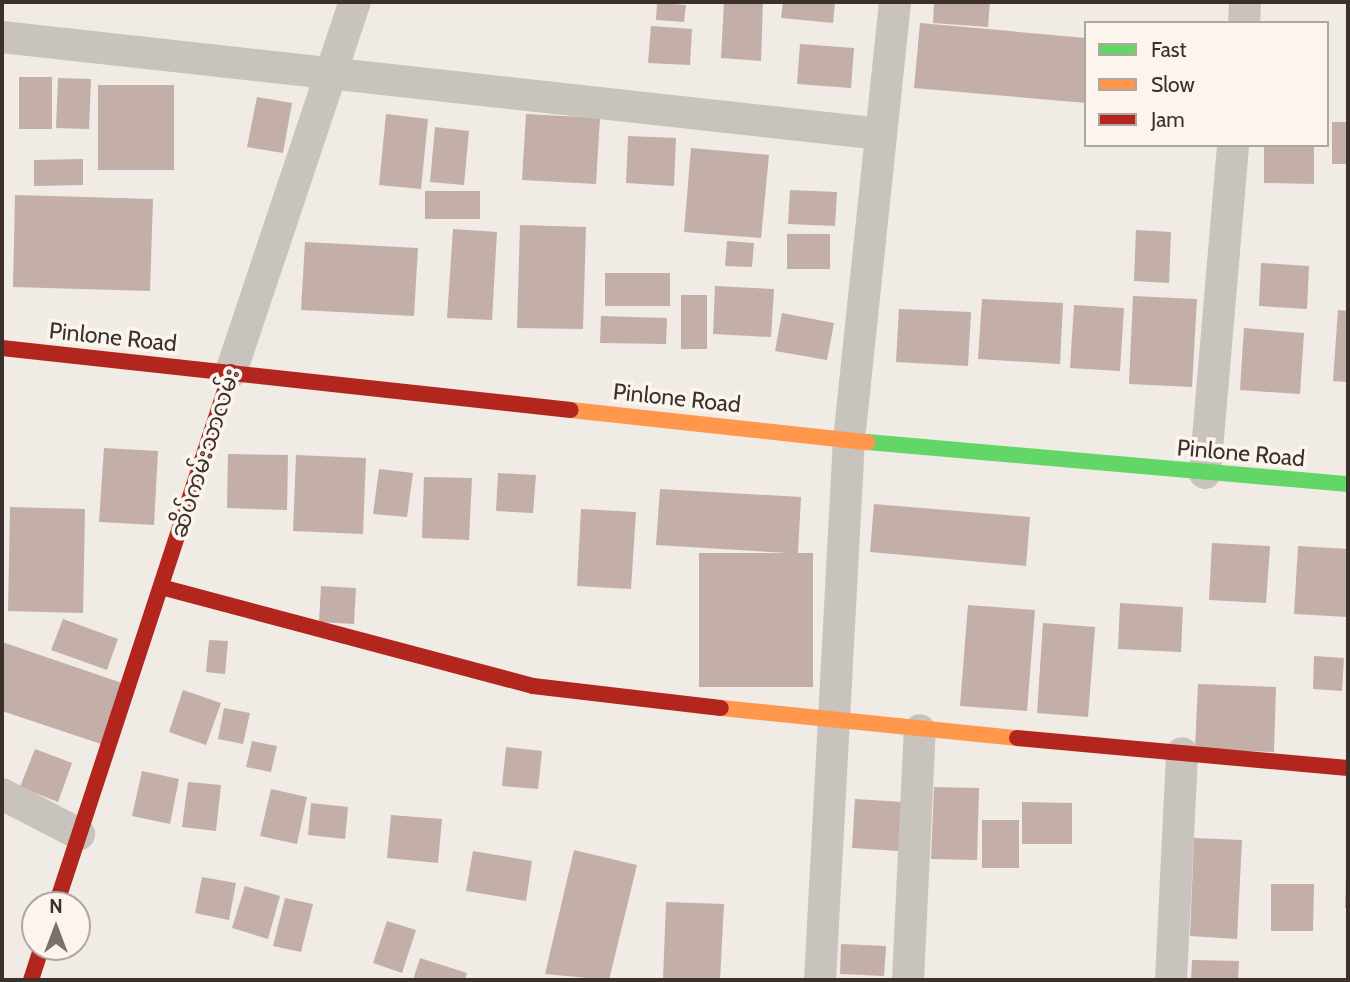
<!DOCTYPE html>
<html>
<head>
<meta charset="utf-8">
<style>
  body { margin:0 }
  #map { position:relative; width:1350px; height:982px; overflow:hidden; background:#f0ebe5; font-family:Cabin,"Noto Sans Myanmar",sans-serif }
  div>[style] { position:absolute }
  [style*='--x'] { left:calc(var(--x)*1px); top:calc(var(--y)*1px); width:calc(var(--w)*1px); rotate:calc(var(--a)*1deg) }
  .building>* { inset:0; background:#c3afa7 }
  .street>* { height:32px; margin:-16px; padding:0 16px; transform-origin:16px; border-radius:16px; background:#c9c3be }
  .fast>* { height:16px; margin:-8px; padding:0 8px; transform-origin:8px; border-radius:8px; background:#63d668 }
  .slow>* { height:16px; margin:-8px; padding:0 8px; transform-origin:8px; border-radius:8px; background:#ff974d }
  .jam>* { height:16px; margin:-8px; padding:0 8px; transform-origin:8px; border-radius:8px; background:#b3261e }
  span { translate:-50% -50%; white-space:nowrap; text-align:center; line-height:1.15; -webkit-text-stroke:7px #fbf5ee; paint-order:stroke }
  .street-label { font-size:23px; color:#3b302b }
  .frame { position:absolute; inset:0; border:4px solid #3b302b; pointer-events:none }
  .legend { position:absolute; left:1084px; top:21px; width:245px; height:126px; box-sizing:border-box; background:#fbf5ee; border:2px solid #aea6a0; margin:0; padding:9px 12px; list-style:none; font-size:21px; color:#3b302b }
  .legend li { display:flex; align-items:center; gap:14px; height:35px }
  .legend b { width:35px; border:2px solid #aea6a0 }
  .north { position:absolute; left:21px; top:891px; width:70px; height:70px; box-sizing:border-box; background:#fbf5ee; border:2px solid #aea6a0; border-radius:50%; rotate:0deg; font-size:19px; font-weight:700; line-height:28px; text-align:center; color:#3b302b }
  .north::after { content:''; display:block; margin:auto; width:24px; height:32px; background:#7a716c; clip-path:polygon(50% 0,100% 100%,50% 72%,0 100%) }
</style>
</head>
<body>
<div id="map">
  <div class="building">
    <i style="clip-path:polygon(724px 2px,763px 2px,761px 61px,721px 58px)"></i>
    <i style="clip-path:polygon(783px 2px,835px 2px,833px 23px,781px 18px)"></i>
    <i style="clip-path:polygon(934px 2px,990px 2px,988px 27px,933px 23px)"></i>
    <i style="clip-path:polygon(657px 3px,686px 5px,684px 22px,656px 20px)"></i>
    <i style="clip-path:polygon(920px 23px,1086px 38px,1086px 103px,914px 88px)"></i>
    <i style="clip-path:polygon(651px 26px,692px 29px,690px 65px,648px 63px)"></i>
    <i style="clip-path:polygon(800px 44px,854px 48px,851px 88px,797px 84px)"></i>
    <i style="clip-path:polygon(19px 77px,52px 77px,52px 129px,19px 129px)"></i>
    <i style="clip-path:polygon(58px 78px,91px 79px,89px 129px,56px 128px)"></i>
    <i style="clip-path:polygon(98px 85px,174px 85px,174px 170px,98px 170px)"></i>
    <i style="clip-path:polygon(257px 97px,292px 103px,283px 153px,247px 147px)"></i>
    <i style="clip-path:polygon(386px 114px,428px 119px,421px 189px,379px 185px)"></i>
    <i style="clip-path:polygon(526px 114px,600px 118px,596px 184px,522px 180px)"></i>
    <i style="clip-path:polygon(1332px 122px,1348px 122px,1348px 164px,1332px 164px)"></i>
    <i style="clip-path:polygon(435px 127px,469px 131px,464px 185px,430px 182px)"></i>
    <i style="clip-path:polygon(628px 136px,676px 138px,674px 186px,626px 183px)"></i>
    <i style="clip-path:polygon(1264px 145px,1314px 145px,1314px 184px,1264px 183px)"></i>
    <i style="clip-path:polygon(691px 148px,769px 155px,761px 238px,684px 232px)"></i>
    <i style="clip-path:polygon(83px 159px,83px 185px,34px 186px,34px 160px)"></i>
    <i style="clip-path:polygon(790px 190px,837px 192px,835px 226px,788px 224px)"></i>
    <i style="clip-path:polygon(425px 191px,480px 191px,480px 219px,425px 219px)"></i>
    <i style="clip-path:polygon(15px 195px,153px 199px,150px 291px,13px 287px)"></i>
    <i style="clip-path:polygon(520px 225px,586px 227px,583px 329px,517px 328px)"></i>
    <i style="clip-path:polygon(453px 229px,497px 232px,492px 320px,447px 318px)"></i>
    <i style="clip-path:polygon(1136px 230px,1171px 232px,1169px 283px,1134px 281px)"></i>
    <i style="clip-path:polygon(787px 234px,830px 234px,830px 269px,787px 269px)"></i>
    <i style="clip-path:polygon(727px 241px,754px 243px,752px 267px,725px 266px)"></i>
    <i style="clip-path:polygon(305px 242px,418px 248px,414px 316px,301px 310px)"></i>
    <i style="clip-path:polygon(1261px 263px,1309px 266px,1307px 309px,1259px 306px)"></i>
    <i style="clip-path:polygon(605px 273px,670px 273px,670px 306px,605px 306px)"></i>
    <i style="clip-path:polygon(715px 286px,774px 289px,771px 337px,713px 334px)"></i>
    <i style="clip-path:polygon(681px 295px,707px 295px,707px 349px,681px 349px)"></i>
    <i style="clip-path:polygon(1133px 296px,1197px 299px,1192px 387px,1129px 384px)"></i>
    <i style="clip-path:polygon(982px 299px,1063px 303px,1060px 364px,978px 359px)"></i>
    <i style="clip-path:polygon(1074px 305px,1124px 308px,1120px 371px,1070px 368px)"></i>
    <i style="clip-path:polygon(899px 309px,971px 312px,968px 366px,896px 362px)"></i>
    <i style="clip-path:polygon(1338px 310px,1348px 311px,1348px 382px,1333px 381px)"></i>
    <i style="clip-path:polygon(782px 313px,834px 323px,827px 360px,775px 351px)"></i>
    <i style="clip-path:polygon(601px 316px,667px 318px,666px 344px,600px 343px)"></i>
    <i style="clip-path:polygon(1244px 328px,1304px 333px,1300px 394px,1240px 390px)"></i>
    <i style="clip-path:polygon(104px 448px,158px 451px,154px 525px,99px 522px)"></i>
    <i style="clip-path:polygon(228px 454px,288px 455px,287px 510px,227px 508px)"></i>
    <i style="clip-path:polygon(296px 455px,366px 458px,363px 534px,293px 531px)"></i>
    <i style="clip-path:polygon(379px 469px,413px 473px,407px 517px,373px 514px)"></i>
    <i style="clip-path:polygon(498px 473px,536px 475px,533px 513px,496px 511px)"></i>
    <i style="clip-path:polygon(424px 477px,472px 478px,469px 540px,422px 538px)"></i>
    <i style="clip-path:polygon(660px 489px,801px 497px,798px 553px,813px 553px,813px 687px,699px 687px,699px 553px,788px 553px,656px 545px)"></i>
    <i style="clip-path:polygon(874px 504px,1030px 517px,1026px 566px,870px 552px)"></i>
    <i style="clip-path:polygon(10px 507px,85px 509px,83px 613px,8px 611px)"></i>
    <i style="clip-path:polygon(581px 509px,636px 512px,631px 589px,577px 586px)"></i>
    <i style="clip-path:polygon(1212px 543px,1270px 546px,1266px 603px,1209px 600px)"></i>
    <i style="clip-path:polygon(1298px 546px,1348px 549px,1348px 617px,1294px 614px)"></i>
    <i style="clip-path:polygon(321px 586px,356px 588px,354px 624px,319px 622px)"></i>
    <i style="clip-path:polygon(1120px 603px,1183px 607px,1181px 652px,1118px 649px)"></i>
    <i style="clip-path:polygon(968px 605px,1035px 610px,1027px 711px,960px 706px)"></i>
    <i style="clip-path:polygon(63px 619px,118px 639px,107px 670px,51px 650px)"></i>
    <i style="clip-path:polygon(1043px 623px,1095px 627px,1088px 717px,1037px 713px)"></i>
    <i style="clip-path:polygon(209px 640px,228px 641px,225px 674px,206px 672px)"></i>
    <i style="clip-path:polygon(2px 642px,122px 683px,101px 744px,2px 711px)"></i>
    <i style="clip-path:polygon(1314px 656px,1344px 658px,1342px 691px,1313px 689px)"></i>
    <i style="clip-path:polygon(1198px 684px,1276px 687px,1274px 752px,1195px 749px)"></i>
    <i style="clip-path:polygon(183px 690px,221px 703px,206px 745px,169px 732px)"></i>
    <i style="clip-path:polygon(224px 708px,250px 713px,243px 744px,218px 739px)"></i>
    <i style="clip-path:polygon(252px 741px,277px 746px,271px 772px,246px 767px)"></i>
    <i style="clip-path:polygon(506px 747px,542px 751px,538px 789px,502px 786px)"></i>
    <i style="clip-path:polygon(35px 749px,72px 763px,58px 802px,20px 787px)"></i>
    <i style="clip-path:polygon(142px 771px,179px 779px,170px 824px,132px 816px)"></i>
    <i style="clip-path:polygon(188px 782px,221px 785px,216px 831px,182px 827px)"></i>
    <i style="clip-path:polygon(934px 787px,979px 788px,977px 860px,931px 859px)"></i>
    <i style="clip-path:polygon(271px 789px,307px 797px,297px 844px,260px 836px)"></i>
    <i style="clip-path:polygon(855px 799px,903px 802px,899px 851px,852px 848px)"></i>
    <i style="clip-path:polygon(1022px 802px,1072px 803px,1072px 844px,1022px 844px)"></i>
    <i style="clip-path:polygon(311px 803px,348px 807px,345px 839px,308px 835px)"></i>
    <i style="clip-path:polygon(391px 815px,442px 819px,438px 863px,387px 858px)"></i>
    <i style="clip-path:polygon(982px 820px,1019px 820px,1019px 868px,982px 868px)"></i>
    <i style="clip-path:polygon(1194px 838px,1242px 840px,1237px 939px,1190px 936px)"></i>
    <i style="clip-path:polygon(574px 850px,637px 865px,609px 980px,545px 974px)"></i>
    <i style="clip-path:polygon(473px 851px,532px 861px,526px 901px,466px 891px)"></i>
    <i style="clip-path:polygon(1346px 875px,1348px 875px,1348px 908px,1345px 908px)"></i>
    <i style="clip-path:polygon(202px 877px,236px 883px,229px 920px,195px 913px)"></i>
    <i style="clip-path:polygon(1271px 884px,1314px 884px,1313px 931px,1271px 931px)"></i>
    <i style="clip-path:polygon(245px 886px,280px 896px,268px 939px,232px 928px)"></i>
    <i style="clip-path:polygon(285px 898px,313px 904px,301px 952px,273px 946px)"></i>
    <i style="clip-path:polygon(666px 902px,724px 904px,720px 980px,663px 980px)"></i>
    <i style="clip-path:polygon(387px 921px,416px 930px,402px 973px,373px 963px)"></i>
    <i style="clip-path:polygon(841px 944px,886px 946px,884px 976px,840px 974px)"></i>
    <i style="clip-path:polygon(420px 958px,467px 973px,465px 980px,413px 980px)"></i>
    <i style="clip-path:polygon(1192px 960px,1239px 961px,1238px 980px,1191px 980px)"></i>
  </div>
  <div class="street">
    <i style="--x:1244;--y:23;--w:21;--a:-87"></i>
    <i style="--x:2;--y:37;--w:884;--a:6.3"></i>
    <i style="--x:231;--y:372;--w:390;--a:-71.5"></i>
    <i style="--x:1205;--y:473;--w:329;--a:-85.1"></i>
    <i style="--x:2;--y:794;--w:87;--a:27.5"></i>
    <i style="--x:820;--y:980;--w:541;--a:-86.93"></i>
    <i style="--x:849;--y:440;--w:440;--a:-84"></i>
    <i style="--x:908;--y:980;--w:250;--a:-87.3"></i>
    <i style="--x:1171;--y:980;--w:227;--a:-87.2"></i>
  </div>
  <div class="fast">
    <i style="--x:867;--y:442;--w:483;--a:5"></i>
  </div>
  <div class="slow">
    <i style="--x:571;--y:410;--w:298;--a:6.2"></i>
    <i style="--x:721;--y:708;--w:298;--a:5.8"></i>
  </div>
  <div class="jam">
    <i style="--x:2;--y:348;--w:572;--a:6.22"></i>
    <i style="--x:161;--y:587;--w:385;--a:14.9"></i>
    <i style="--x:533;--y:686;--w:189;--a:6.7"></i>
    <i style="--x:1017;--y:738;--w:332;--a:5.2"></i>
    <i style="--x:56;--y:905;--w:561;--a:-71.82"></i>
    <i style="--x:31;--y:980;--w:35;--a:-72"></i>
  </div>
  <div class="street-label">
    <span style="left:113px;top:337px;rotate:6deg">Pinlone Road</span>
    <span style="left:677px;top:398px;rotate:6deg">Pinlone Road</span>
    <span style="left:205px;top:453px;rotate:-72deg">ဆိပ်ကမ်းသာလမ်း</span>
    <span style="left:1241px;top:453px;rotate:5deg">Pinlone Road</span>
  </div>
  <div class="frame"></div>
  <ul class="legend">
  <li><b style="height:9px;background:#63d668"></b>Fast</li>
  <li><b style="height:9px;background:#ff974d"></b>Slow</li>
  <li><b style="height:9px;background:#b3261e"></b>Jam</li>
  </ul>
  <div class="north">N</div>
</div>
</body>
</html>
